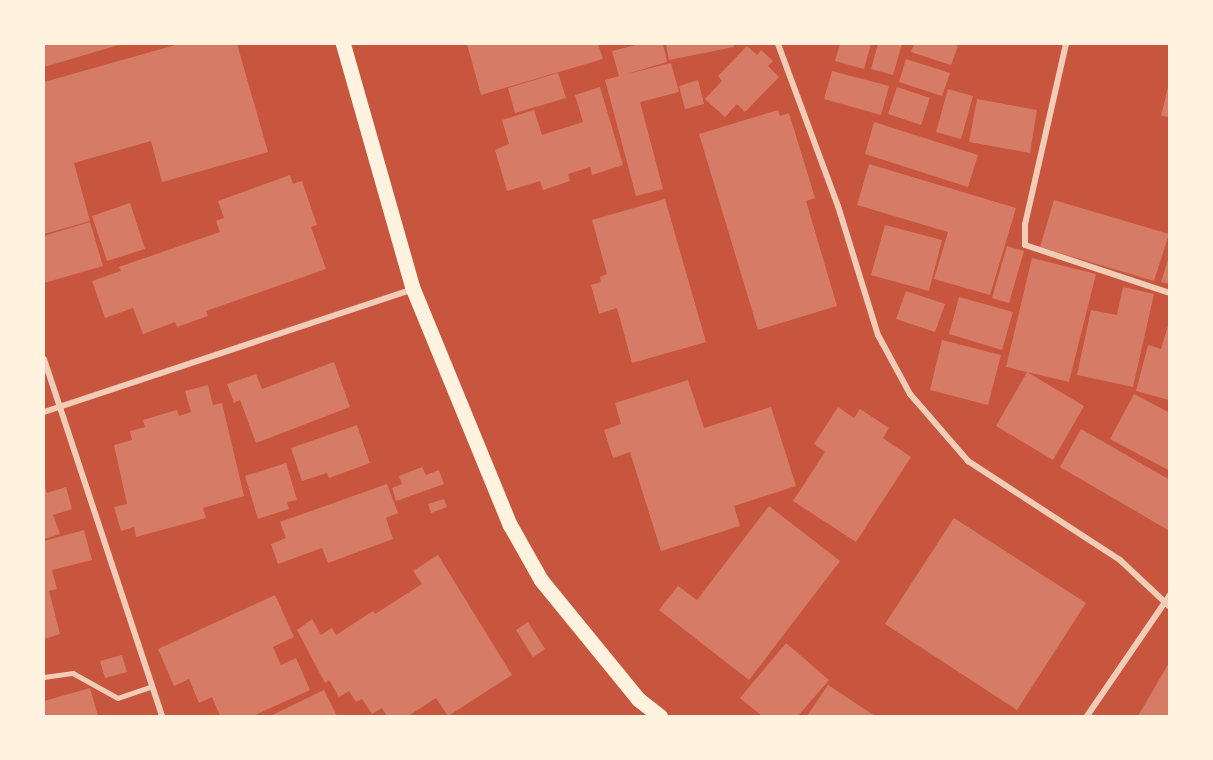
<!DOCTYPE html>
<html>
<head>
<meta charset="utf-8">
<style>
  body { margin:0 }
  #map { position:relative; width:1213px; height:760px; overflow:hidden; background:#c8553d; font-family:Quicksand,sans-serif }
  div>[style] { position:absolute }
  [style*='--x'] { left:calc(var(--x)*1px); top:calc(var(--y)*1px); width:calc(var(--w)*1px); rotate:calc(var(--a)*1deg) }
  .building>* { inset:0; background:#d67c66 }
  .service>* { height:4.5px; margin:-2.25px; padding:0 2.25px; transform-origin:2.25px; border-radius:2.25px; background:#f1ccb7 }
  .minor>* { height:6px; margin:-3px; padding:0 3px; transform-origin:3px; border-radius:3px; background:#f1ccb7 }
  .primary>* { height:15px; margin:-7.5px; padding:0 7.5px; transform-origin:7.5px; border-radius:7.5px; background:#fff3e0 }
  span { translate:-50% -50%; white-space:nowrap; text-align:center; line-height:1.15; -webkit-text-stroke:5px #fff3e0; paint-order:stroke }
  .frame { position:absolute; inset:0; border:45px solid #fff3e0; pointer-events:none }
</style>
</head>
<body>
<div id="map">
  <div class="building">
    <i style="clip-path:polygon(44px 44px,122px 44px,44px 67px)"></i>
    <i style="clip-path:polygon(179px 44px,237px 44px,268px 152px,162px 182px,151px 141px,74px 163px,90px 221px,44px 234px,44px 82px)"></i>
    <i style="clip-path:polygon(467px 44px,598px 44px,603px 59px,481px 95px)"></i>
    <i style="clip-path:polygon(640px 44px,663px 44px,667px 62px,623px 75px,671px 63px,679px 92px,640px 102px,663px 189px,636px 196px,605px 80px,619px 76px,612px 51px)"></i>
    <i style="clip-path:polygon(666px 44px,733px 44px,734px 47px,669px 60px)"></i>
    <i style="clip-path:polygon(840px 44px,871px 44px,864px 69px,835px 61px)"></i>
    <i style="clip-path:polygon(878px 44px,902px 44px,893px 75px,871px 69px)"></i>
    <i style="clip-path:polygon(914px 44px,952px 44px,958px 46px,951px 65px,911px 52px)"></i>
    <i style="clip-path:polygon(747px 46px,757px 55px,761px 50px,773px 61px,768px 66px,779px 77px,745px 112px,737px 104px,725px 117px,705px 99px,722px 81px,718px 76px)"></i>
    <i style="clip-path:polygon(906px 59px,950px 73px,942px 96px,899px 82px)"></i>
    <i style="clip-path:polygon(832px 71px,889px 86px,881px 115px,824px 99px)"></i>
    <i style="clip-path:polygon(558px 73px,566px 98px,515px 113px,508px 88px)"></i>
    <i style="clip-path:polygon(698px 80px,704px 104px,685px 109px,679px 86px)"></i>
    <i style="clip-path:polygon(1169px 83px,1170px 83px,1170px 117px,1161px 116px)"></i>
    <i style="clip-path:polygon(600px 87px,623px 165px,592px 175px,590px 167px,568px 174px,570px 181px,543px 190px,540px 181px,507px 191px,495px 150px,509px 144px,502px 120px,534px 110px,542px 135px,583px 122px,575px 95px)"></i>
    <i style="clip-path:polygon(897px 87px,930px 98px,921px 125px,888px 114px)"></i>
    <i style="clip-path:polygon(948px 89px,973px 96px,961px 139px,936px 132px)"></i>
    <i style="clip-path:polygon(977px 99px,1037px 110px,1030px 153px,969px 142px)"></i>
    <i style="clip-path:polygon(778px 110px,780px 116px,789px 113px,815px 198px,806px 201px,837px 306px,758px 330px,699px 134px)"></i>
    <i style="clip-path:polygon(874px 122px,978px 155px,968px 187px,865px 154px)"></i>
    <i style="clip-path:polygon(869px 164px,1016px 208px,990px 295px,934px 279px,948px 232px,857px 205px)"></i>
    <i style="clip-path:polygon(290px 175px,293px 184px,302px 181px,317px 225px,311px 227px,326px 269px,206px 311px,208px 316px,177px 327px,175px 322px,143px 334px,133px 308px,105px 318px,92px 281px,121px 271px,119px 267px,220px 232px,216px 221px,224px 218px,218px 201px)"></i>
    <i style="clip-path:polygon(665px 199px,706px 342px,632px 363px,617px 308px,599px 314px,591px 285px,601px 282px,600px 277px,607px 274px,592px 220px)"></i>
    <i style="clip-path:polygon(1054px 200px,1169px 234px,1154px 281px,1040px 247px)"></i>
    <i style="clip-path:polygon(130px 203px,145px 249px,107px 261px,92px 216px)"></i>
    <i style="clip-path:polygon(90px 222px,103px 266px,44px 283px,44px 236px)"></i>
    <i style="clip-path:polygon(885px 225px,942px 240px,929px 291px,871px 275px)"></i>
    <i style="clip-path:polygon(1007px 246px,1024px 251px,1009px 303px,992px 298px)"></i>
    <i style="clip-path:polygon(1169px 256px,1170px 256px,1170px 284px,1161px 282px)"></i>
    <i style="clip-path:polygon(1032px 258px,1096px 274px,1069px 382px,1027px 372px,1084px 406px,1053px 460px,996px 426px,1027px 372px,1006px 367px)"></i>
    <i style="clip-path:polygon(1123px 287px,1154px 294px,1133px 387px,1077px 375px,1091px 310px,1117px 315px)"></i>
    <i style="clip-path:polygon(906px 291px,945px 304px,935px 332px,896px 319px)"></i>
    <i style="clip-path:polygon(959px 297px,1013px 312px,1002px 350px,949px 334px)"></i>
    <i style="clip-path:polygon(1170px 319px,1170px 398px,1169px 400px,1136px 391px,1148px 345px,1161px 349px)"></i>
    <i style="clip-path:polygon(942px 340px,1001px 355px,988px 405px,930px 390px)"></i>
    <i style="clip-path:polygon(334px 362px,350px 407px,256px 443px,240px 400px,234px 403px,227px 384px,256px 374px,262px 389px)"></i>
    <i style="clip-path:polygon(688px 380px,704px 428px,771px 407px,796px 486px,734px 506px,740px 526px,661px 551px,630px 452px,613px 458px,604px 430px,621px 424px,615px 403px)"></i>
    <i style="clip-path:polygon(208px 385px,213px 405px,222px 403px,244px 496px,203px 508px,206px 518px,136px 537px,134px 527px,121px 531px,114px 507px,127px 504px,114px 445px,132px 440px,130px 431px,145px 427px,143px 420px,177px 410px,179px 416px,191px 412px,185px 391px)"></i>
    <i style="clip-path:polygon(1134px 394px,1170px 413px,1170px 471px,1110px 439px)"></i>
    <i style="clip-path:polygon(838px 407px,854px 418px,860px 409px,889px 428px,883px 438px,911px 457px,856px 542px,793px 501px,825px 452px,814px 444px)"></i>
    <i style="clip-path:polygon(357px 425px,370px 463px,329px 478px,327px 473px,302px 481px,291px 448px)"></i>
    <i style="clip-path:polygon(1081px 429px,1170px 480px,1168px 530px,1060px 467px)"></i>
    <i style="clip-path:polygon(286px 463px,297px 500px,287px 502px,289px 509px,258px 519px,245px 476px)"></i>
    <i style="clip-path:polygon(422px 467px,426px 475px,439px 470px,444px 484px,396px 501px,392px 488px,402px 484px,399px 476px)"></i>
    <i style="clip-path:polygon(44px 483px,47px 493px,66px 487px,72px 509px,53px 515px,60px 534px,44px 539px)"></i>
    <i style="clip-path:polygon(387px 484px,398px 513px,386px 518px,393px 539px,328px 563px,322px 548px,278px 564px,271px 544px,286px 538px,280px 522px)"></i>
    <i style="clip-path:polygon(444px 499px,447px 507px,431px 513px,428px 504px)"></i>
    <i style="clip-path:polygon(769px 506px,840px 561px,749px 680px,659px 610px,678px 586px,697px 600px)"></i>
    <i style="clip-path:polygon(954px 518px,1086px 603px,1017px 710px,885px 624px)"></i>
    <i style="clip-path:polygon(84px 530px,92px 560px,52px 570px,57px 589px,49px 591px,60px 634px,44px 639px,44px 541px)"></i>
    <i style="clip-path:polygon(438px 555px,512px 675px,448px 716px,436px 698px,408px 716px,387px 716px,382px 708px,372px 714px,362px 699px,356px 702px,349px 691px,339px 697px,329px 680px,325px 683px,297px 630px,312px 619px,321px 635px,332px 628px,336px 635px,373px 611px,375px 614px,422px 584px,413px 571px)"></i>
    <i style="clip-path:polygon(275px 595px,294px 637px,273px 647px,281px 665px,296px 658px,310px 690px,253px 716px,220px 716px,212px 697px,199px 703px,189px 679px,174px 686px,158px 649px)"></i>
    <i style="clip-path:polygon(528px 622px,545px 649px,533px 657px,516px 630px)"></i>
    <i style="clip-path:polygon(786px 643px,829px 680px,798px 716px,762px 716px,740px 698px)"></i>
    <i style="clip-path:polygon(122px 655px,127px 672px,105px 678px,100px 661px)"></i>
    <i style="clip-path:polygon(1170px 661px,1170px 716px,1138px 716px)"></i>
    <i style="clip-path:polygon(828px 685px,875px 716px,807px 716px)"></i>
    <i style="clip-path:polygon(90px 688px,98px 716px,44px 716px,44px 701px)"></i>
    <i style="clip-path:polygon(324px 690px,337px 716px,270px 716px)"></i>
  </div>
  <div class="service">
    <i style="--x:44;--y:677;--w:29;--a:-8"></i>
    <i style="--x:73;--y:673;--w:51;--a:29.1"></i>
    <i style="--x:118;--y:698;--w:36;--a:-19"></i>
  </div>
  <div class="minor">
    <i style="--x:778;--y:44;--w:173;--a:69.7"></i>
    <i style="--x:838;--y:206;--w:135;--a:72.8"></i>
    <i style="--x:878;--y:335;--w:67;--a:61.5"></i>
    <i style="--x:910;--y:394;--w:89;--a:49.1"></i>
    <i style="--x:968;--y:461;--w:181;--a:33.1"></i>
    <i style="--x:1120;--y:560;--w:69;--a:43.2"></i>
    <i style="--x:1066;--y:44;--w:185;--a:102.8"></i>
    <i style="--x:1025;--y:224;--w:21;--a:90"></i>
    <i style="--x:1025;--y:245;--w:153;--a:18.3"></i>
    <i style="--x:44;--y:359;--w:376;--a:71.7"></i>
    <i style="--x:44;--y:412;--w:389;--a:-18.4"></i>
    <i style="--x:1087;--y:716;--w:147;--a:-55.6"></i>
  </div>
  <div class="primary">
    <i style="--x:343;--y:44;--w:255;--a:74.1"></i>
    <i style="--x:413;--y:289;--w:255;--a:67.7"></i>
    <i style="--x:510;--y:525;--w:63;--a:60.6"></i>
    <i style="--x:541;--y:580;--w:154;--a:50.8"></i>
    <i style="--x:638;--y:699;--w:28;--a:38"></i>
  </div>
  <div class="frame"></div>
</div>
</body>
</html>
